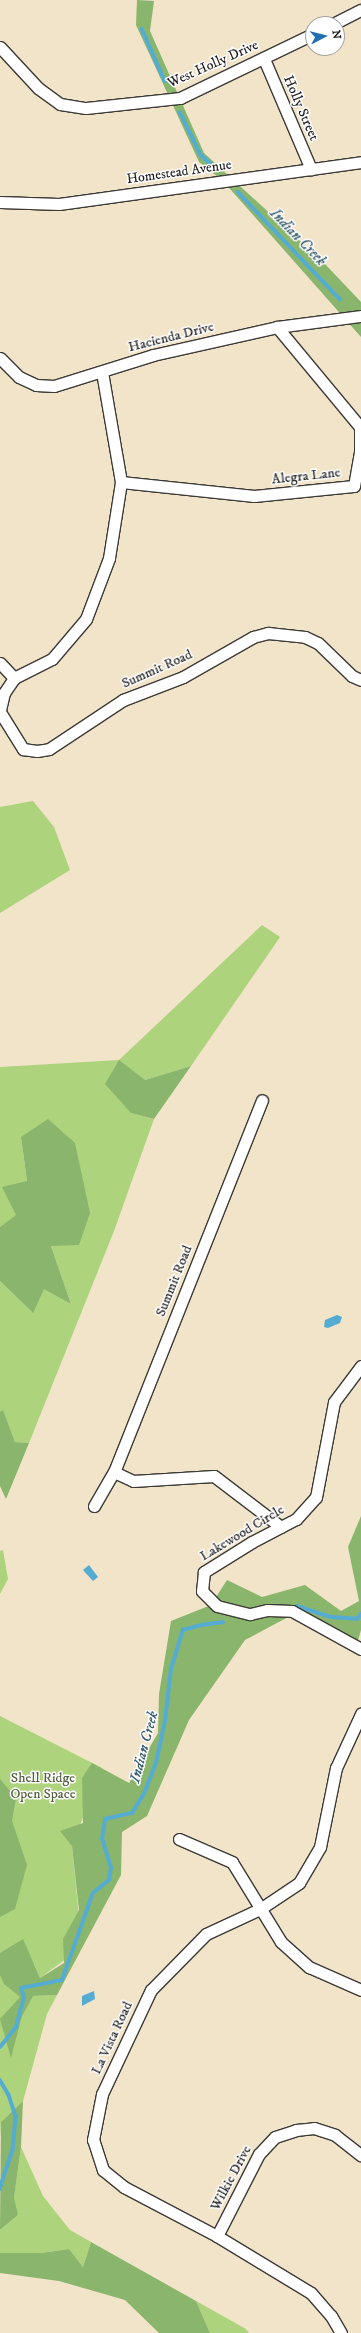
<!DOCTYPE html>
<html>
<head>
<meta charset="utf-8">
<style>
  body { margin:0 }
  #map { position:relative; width:361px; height:2333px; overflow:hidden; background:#f1e4c9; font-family:"IM FELL DW Pica",serif }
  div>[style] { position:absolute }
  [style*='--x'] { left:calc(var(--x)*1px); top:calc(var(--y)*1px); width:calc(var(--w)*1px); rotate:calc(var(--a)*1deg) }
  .green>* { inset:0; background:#add37d }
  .forest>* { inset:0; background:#8ab56c }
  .water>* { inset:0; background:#55acd2 }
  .stream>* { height:3.5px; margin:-1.75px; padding:0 1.75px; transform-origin:1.75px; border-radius:1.75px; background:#55acd2 }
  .roads { filter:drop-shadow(1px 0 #3c3a36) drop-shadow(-1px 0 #3c3a36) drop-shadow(0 1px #3c3a36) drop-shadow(0 -1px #3c3a36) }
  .minor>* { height:11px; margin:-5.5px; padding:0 5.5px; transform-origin:5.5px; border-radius:5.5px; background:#fff }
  span { translate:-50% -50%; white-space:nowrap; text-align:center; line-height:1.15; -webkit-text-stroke:3px #fff; paint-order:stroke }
  .street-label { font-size:14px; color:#1c1c1c }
  .park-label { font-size:14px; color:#4f5c3e }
  .water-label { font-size:15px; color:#365d6e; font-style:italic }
  .north { position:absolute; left:305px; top:16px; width:40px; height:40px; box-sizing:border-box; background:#fff; border:1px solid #a4a4a4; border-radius:50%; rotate:83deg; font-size:11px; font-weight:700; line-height:16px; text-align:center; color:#1c1c1c }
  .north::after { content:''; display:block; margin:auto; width:14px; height:18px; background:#1f6fb2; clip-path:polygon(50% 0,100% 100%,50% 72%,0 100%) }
</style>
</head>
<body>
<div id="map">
  <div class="green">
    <i style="clip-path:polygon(33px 801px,54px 827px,70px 870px,0 913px,0 807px)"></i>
    <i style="clip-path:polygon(262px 925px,280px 937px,191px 1066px,145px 1080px,131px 1113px,154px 1119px,114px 1231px,29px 1443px,15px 1442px,3px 1411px,0 1412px,0 1281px,32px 1312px,44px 1288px,71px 1304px,51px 1246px,21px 1137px,27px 1181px,16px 1216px,0 1227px,0 1067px,119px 1060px)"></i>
    <i style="clip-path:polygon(3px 1550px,8px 1579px,0 1594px,0 1551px)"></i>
    <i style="clip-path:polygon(0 1716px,102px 1768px,72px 1846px,82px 1947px,40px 1978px,34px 1964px,14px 1971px,33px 1996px,57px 1995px,47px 2014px,23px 2101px,1px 2122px,0 2137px)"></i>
    <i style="clip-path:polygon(21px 2147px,43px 2196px,70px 2230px,91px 2242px,83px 2267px,69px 2249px,41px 2253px,0 2253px,0 2230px,18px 2215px,0 2175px,14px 2197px)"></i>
    <i style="clip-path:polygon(196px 2301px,246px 2329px,249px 2333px,210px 2333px)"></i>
  </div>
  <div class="forest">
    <i style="clip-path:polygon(137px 0,154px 1px,150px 31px,204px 153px,325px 264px,361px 302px,361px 337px,223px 181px,199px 162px,136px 25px)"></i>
    <i style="clip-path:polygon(119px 1060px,145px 1080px,191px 1066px,154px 1119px,131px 1113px,105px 1084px)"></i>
    <i style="clip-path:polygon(48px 1119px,75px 1143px,90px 1213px,79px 1245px,51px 1246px,71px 1304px,44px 1289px,33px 1313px,0 1281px,0 1227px,16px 1215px,2px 1187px,27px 1181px,21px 1137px)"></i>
    <i style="clip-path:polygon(3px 1410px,15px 1442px,29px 1443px,6px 1499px,0 1486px,0 1412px)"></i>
    <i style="clip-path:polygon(361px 1516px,361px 1630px,357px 1644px,290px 1616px,245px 1640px,189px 1720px,147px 1816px,122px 1832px,121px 1875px,57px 1995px,33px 1996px,22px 2016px,11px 2058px,0 2019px,20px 1997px,4px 1984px,0 1975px,0 1953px,23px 1939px,40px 1978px,64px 1963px,63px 1939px,79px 1910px,72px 1846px,60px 1831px,83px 1823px,82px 1778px,92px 1763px,129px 1783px,158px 1733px,159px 1694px,171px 1621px,211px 1605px,227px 1580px,262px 1597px,305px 1585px,341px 1611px,359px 1601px,348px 1547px)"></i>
    <i style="clip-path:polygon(0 1779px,16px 1798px,12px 1821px,27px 1865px,15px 1909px,0 1917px)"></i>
    <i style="clip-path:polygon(23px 2101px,21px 2147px,14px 2198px,18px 2215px,0 2230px,1px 2122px)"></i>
    <i style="clip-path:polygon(91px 2242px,196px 2301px,210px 2333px,159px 2333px,125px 2300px,59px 2281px,0 2273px,0 2253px,41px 2253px,69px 2249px,83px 2267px)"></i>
  </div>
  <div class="water">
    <i style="clip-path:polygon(337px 1315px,342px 1317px,340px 1323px,328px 1328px,324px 1327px,325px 1320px)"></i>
    <i style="clip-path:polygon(89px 1565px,98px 1577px,93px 1581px,83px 1570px)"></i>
    <i style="clip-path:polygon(94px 1991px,95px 1999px,82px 2006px,82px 1996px)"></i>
  </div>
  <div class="stream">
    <i style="--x:142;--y:29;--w:57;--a:66.1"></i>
    <i style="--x:180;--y:112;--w:48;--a:64"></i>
    <i style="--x:201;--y:155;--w:15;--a:42"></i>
    <i style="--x:238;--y:192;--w:148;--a:46.4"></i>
    <i style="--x:297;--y:1606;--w:36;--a:18"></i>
    <i style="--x:331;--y:1617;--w:26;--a:4"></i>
    <i style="--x:357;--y:1619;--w:6;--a:-51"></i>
    <i style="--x:0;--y:2047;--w:26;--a:-51"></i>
    <i style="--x:16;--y:2027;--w:30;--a:-75"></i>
    <i style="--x:24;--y:1998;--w:10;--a:-107"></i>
    <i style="--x:21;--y:1988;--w:42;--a:-11"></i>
    <i style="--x:62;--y:1980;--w:92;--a:-70.4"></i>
    <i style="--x:93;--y:1893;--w:21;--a:-39"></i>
    <i style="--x:109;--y:1880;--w:12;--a:-81"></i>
    <i style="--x:111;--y:1868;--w:30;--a:-107"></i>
    <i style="--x:102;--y:1839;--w:20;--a:-81"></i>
    <i style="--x:105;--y:1819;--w:28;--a:-13"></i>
    <i style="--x:132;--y:1813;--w:22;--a:-58"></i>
    <i style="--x:144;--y:1794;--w:33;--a:-69"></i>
    <i style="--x:156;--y:1763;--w:43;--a:-77.9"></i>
    <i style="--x:165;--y:1721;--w:52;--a:-83.4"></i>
    <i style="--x:171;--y:1669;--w:41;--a:-72.9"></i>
    <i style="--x:183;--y:1630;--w:20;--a:-15"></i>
    <i style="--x:202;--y:1625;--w:21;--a:-8"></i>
    <i style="--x:0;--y:2080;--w:17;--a:59"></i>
    <i style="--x:9;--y:2095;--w:23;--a:72"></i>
    <i style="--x:16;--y:2117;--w:33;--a:95"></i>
    <i style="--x:13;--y:2150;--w:41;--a:108.4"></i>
  </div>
  <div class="roads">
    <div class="minor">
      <i style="--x:333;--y:24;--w:31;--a:-27"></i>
      <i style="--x:0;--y:47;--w:56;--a:47.2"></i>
      <i style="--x:38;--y:88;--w:27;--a:36"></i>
      <i style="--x:60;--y:104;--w:26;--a:9"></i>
      <i style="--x:86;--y:108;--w:95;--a:-6.1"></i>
      <i style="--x:180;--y:98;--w:148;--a:-25.7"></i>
      <i style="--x:264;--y:59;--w:120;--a:66.9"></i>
      <i style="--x:0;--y:202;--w:59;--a:1.9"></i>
      <i style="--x:59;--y:204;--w:305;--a:-7.9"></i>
      <i style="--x:277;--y:327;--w:131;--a:50.3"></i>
      <i style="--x:0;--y:358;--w:27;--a:45"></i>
      <i style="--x:19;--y:377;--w:19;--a:25"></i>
      <i style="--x:36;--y:385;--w:18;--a:3"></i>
      <i style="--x:54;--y:386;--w:104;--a:-17.4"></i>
      <i style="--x:153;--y:355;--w:127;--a:-12.7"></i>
      <i style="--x:277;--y:327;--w:85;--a:-7.5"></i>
      <i style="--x:121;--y:482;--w:134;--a:6"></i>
      <i style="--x:254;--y:496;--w:100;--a:-5.7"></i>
      <i style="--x:354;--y:486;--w:35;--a:-80"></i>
      <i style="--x:360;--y:452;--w:25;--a:-90"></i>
      <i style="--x:0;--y:663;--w:21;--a:47"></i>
      <i style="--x:0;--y:710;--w:17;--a:-77"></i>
      <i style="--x:4;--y:693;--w:18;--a:-56"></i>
      <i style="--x:14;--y:678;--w:42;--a:-26.6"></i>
      <i style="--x:52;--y:659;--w:52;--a:-49.6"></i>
      <i style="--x:86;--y:619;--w:65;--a:-69.3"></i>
      <i style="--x:109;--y:558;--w:77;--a:-81"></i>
      <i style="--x:121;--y:482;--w:112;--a:-99.8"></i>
      <i style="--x:0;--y:712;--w:44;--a:58.1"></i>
      <i style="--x:23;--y:749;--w:14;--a:8"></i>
      <i style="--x:37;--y:751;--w:12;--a:-9"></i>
      <i style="--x:49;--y:749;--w:89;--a:-33.5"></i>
      <i style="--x:123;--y:700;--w:64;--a:-21"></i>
      <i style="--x:183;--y:677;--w:81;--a:-29.7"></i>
      <i style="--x:253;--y:637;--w:16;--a:-15"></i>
      <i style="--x:268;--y:633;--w:37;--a:6"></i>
      <i style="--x:305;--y:637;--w:14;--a:25"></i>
      <i style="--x:318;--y:643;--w:47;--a:44.1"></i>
      <i style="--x:352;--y:676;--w:10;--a:24"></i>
      <i style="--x:361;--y:1366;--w:45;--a:126.9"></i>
      <i style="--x:334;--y:1402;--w:97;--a:100.7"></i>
      <i style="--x:316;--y:1497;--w:30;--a:132"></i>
      <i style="--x:296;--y:1519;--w:50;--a:152.4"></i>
      <i style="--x:252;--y:1542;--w:57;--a:148"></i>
      <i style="--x:204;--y:1572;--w:19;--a:96"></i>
      <i style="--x:202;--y:1591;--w:21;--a:45"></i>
      <i style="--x:217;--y:1606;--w:34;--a:14"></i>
      <i style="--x:250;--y:1614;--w:17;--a:-13"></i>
      <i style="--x:267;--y:1610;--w:25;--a:2"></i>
      <i style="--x:292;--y:1611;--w:79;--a:28.8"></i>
      <i style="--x:114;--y:1472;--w:21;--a:25"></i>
      <i style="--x:133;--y:1481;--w:81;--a:-3.5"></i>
      <i style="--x:214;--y:1476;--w:84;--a:37.3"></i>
      <i style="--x:94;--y:1506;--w:39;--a:-60"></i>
      <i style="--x:114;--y:1472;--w:400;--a:-68.3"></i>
      <i style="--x:179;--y:1839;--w:58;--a:23.5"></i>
      <i style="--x:232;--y:1862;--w:94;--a:58.5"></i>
      <i style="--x:281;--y:1942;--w:38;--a:42"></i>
      <i style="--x:309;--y:1967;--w:57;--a:23.9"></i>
      <i style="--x:217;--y:2236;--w:92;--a:-62.9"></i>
      <i style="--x:259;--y:2154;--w:23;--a:-47"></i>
      <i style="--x:275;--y:2137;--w:22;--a:-18"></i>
      <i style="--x:296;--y:2130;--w:18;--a:-6"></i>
      <i style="--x:314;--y:2128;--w:22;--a:18"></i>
      <i style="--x:335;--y:2135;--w:33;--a:38"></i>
      <i style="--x:341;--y:2333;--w:20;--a:-120"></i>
      <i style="--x:331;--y:2316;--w:30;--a:-131"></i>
      <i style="--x:311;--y:2293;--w:110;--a:-148.8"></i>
      <i style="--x:217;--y:2236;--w:105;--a:-152.2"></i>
      <i style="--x:124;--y:2187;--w:27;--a:-141"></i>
      <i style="--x:103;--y:2170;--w:32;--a:-108"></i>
      <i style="--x:93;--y:2140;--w:47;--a:-78.9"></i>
      <i style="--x:102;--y:2094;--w:115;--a:-64.8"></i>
      <i style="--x:151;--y:1990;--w:78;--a:-45.5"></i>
      <i style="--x:206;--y:1934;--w:60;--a:-24.8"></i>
      <i style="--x:260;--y:1909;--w:47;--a:-33.7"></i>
      <i style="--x:299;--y:1883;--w:42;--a:-59.7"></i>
      <i style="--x:320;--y:1847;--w:81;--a:-78.6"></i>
      <i style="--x:336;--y:1768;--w:60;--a:-65.2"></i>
    </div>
  </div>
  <div class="street-label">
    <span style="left:213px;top:64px;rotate:-24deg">West Holly Drive</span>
    <span style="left:301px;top:108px;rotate:67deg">Holly Street</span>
    <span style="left:179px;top:172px;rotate:-8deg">Homestead Avenue</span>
    <span style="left:171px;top:337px;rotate:-14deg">Hacienda Drive</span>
    <span style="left:306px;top:476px;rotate:-6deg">Alegra Lane</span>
    <span style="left:157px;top:669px;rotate:-24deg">Summit Road</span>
    <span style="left:174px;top:1281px;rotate:-68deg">Summit Road</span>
    <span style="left:242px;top:1533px;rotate:-31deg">Lakewood Circle</span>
    <span style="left:112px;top:2038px;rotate:-65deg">La Vista Road</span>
    <span style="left:231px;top:2178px;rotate:-62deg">Wilkie Drive</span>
  </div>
  <div class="park-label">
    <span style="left:43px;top:1786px">Shell Ridge<br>Open Space</span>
  </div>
  <div class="water-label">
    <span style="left:298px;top:237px;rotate:46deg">Indian Creek</span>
    <span style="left:144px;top:1747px;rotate:-75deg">Indian Creek</span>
  </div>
  <div class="north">N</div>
</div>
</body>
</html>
